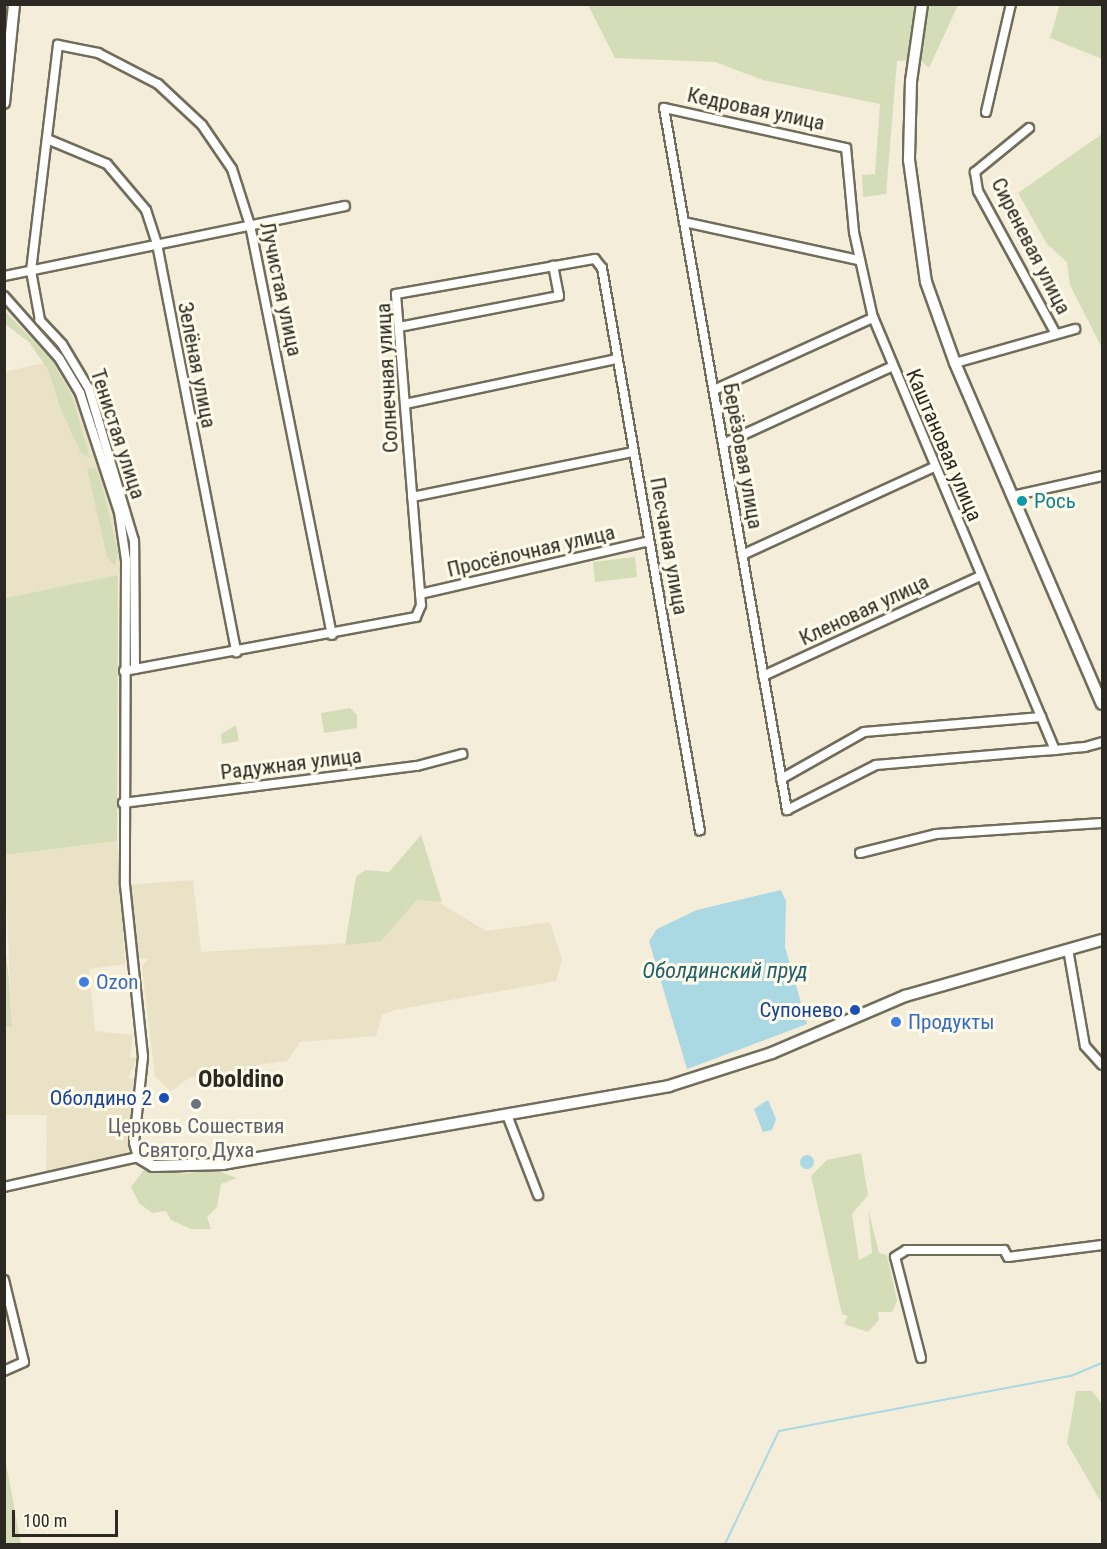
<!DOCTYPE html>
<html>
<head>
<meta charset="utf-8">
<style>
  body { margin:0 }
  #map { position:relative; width:1107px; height:1549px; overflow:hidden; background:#f3edd9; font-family:"Roboto Condensed",sans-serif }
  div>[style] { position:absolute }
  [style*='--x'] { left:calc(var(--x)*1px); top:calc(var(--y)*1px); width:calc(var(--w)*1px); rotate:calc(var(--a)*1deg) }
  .built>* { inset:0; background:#e9e2c7 }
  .green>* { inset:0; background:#d4ddb8 }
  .water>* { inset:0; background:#aad8e3 }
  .round { border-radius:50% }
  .stream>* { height:2px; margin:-1px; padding:0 1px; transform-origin:1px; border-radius:1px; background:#aad8e3 }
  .roads { filter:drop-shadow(2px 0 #716d5b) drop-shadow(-2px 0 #716d5b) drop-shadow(0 2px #716d5b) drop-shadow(0 -2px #716d5b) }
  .minor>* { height:8px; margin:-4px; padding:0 4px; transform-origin:4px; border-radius:4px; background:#fff }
  .tertiary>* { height:10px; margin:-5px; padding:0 5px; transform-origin:5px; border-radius:5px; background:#fff }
  .dots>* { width:16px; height:16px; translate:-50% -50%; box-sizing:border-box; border:3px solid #fffbea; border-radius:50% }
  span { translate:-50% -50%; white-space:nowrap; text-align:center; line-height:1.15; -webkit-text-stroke:6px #fffbea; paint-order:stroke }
  .street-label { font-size:21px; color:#2b2922 }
  .culture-label { font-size:21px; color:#0d838f }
  .left { translate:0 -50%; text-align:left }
  .shop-label { font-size:21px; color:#366cbe }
  .transit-label { font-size:21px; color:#164399 }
  .right { translate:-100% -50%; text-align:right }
  .worship-label { font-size:21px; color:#5b616d }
  .water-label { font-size:22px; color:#225e6b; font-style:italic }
  .quarter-label { font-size:24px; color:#2b2922; font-weight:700 }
  .frame { position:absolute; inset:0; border:6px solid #2b2922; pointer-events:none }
  .scale { position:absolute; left:12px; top:1510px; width:106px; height:27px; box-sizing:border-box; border:3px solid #2b2922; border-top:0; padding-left:8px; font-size:18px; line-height:21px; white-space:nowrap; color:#2b2922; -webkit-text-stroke:4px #fffbea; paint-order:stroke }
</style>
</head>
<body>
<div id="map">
  <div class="built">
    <i style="clip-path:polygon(57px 360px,77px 395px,115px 513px,124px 560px,118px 575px,5px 598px,4px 372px)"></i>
    <i style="clip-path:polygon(117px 841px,125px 964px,89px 969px,95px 1031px,133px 1035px,130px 1057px,137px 1058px,128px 1078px,135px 1080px,131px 1147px,120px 1158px,46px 1174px,47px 1115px,5px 1115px,5px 1026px,12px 1026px,4px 855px)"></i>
    <i style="clip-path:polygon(193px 880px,201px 952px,381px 941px,417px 900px,430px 897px,486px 931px,550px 922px,562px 960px,556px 981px,395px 1010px,382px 1015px,376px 1036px,300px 1042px,287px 1061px,257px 1065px,257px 1071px,189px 1078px,171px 1091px,155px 1076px,142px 967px,148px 959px,130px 958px,125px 885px)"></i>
  </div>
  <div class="green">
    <i style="clip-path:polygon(1060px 4px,1102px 5px,1102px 59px,1050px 38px)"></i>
    <i style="clip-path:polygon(588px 5px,958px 5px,929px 68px,919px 59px,897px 61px,886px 194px,863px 197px,862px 175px,875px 174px,880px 104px,763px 80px,715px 62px,615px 58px)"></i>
    <i style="clip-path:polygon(1102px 134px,1102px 348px,1070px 285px,1067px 262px,1047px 244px,1018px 193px)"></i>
    <i style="clip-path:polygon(4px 310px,51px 359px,72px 397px,90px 458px,81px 453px,61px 410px,48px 370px,29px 342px,5px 324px)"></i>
    <i style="clip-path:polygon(919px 375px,930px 402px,915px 408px,904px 381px)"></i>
    <i style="clip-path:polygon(87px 468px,95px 468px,101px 481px,118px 553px,115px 566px,107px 557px)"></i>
    <i style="clip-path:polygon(635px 557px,637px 577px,595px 582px,593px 562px)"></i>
    <i style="clip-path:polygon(118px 575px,117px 841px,5px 855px,5px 598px)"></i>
    <i style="clip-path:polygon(350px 708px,357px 715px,357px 728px,324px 733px,321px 713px)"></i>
    <i style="clip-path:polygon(236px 725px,239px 741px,222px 744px,221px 734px)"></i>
    <i style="clip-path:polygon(421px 835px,442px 902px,417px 900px,381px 941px,345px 945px,356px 877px,365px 870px,389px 872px)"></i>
    <i style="clip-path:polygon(5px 945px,9px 980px,12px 1027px,5px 1026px)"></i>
    <i style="clip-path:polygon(861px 1153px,868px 1195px,852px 1214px,859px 1260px,872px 1253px,868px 1209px,879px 1253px,887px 1255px,897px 1301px,892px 1312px,878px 1312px,879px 1320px,868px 1332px,844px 1324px,848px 1316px,842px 1314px,811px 1176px,827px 1160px)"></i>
    <i style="clip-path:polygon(168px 1168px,183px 1174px,213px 1169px,237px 1178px,221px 1184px,217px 1207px,207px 1217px,211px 1229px,191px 1229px,171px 1220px,166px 1211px,152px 1213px,139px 1203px,131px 1187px,144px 1170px)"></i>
    <i style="clip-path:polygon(1076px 1391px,1092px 1391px,1102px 1404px,1102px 1504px,1067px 1443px)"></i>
    <i style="clip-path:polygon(4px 1458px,5px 1458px,21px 1544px,5px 1544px)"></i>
  </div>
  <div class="water">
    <i style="clip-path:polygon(781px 890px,786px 901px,785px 947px,807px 1024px,687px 1069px,649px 941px,657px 929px,697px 910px)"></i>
    <i style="clip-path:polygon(768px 1100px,776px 1119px,772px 1130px,763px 1132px,754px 1109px)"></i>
    <i class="round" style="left:800px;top:1155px;width:14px;height:14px"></i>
  </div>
  <div class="stream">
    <i style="--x:725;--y:1544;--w:125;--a:-64.5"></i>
    <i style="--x:779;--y:1431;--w:297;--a:-10.7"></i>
    <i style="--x:1071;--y:1376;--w:34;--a:-23"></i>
  </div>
  <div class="roads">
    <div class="minor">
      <i style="--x:986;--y:112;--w:111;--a:-77"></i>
      <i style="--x:1029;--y:128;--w:70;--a:140.8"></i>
      <i style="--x:975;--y:172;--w:19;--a:81"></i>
      <i style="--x:978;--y:191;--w:163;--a:61.4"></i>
      <i style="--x:47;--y:139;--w:65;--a:22.6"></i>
      <i style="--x:107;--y:164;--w:60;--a:49.7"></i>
      <i style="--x:146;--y:210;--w:36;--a:72"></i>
      <i style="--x:157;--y:244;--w:416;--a:79"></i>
      <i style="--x:684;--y:222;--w:179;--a:12.3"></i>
      <i style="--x:4;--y:276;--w:348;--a:-11.6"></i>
      <i style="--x:4;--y:296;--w:83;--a:48.4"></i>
      <i style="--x:59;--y:358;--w:41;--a:59"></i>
      <i style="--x:80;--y:393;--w:125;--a:71.9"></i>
      <i style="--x:119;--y:512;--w:49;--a:81.7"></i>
      <i style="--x:126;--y:560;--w:325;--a:90.2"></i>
      <i style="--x:125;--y:885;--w:173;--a:84"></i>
      <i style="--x:143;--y:1057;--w:86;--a:96"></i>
      <i style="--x:134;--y:1143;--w:15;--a:74"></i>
      <i style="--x:138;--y:1157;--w:137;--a:167.4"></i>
      <i style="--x:399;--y:327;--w:163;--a:-11"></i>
      <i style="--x:559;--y:296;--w:31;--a:-101"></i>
      <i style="--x:955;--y:363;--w:125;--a:-15.8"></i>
      <i style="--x:714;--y:390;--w:175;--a:-24.4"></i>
      <i style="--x:405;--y:404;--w:217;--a:-12"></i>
      <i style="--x:723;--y:444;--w:185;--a:-24.6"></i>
      <i style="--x:1012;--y:496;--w:92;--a:-12.5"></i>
      <i style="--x:412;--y:497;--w:226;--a:-11.5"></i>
      <i style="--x:742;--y:555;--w:211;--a:-24.6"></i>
      <i style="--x:420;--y:594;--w:235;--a:-13"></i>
      <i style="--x:135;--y:669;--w:128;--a:-90.4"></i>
      <i style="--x:134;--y:541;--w:159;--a:-106.5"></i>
      <i style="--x:89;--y:389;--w:52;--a:-121"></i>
      <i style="--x:62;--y:344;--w:33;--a:-133"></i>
      <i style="--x:40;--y:320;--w:50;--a:-100.4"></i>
      <i style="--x:31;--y:271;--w:228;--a:-83.2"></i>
      <i style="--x:58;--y:45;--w:41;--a:11.3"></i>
      <i style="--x:98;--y:53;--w:68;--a:27.3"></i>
      <i style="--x:158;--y:84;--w:60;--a:43"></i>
      <i style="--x:202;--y:125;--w:53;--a:55.7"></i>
      <i style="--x:232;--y:169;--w:59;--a:72.2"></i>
      <i style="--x:250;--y:225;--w:418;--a:78.7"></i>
      <i style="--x:124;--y:671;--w:297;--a:-10.5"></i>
      <i style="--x:416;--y:617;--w:13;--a:-67"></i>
      <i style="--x:421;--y:605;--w:312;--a:-94.6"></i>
      <i style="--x:396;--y:294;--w:202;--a:-10"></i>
      <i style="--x:595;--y:259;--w:11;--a:52"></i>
      <i style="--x:602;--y:268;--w:571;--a:80.13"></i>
      <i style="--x:763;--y:676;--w:239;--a:-24.7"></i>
      <i style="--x:1055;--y:750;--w:469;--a:-112.8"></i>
      <i style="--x:873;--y:318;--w:88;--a:-102.5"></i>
      <i style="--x:854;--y:232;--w:84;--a:-95.4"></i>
      <i style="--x:846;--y:148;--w:186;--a:-167.6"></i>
      <i style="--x:664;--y:108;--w:713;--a:80.06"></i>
      <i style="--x:787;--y:810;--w:100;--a:-26.8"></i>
      <i style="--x:876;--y:765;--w:152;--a:-4.9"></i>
      <i style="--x:1027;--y:752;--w:28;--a:-4"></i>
      <i style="--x:1055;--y:750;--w:18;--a:-6"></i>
      <i style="--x:1073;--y:748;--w:12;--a:-5"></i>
      <i style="--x:1085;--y:747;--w:18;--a:-16"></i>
      <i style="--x:781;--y:779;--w:95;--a:-29.5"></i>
      <i style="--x:864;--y:732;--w:178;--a:-4.8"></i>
      <i style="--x:123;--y:803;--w:296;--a:-7.2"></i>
      <i style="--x:417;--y:766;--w:47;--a:-14.9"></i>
      <i style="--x:860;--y:853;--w:78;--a:-14"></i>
      <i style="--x:936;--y:834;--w:166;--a:-3.8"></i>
      <i style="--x:1068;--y:949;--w:98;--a:80.1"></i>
      <i style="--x:1085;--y:1046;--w:25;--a:48"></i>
      <i style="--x:507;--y:1115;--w:86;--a:68.8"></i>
      <i style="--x:4;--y:1280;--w:84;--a:76.3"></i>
      <i style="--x:24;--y:1362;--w:22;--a:156"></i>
      <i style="--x:921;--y:1358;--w:104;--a:-104.4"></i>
      <i style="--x:895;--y:1257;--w:13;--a:-32"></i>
      <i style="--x:906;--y:1250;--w:98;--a:0"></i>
      <i style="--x:1004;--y:1250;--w:8;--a:60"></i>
      <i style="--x:1008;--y:1257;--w:95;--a:-7.3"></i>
    </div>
    <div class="tertiary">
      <i style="--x:922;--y:4;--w:78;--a:98.1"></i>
      <i style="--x:911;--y:81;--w:79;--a:91.5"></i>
      <i style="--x:909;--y:160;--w:123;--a:82.1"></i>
      <i style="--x:926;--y:282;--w:86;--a:70.3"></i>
      <i style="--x:955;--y:363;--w:371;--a:66.7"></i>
      <i style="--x:4;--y:103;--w:100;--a:-84.2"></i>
      <i style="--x:138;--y:1157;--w:17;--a:31"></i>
      <i style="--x:153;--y:1166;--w:70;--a:-1.6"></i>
      <i style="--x:223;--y:1164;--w:453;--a:-9.9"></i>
      <i style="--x:669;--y:1086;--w:108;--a:-17.8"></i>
      <i style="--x:772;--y:1053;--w:145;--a:-23.2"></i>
      <i style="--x:905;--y:996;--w:205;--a:-15.9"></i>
    </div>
  </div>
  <div class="dots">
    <i style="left:1022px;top:501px;background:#0f9aa8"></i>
    <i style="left:84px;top:982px;background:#3f7fe0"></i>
    <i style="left:855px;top:1010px;background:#1a4fb4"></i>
    <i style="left:896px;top:1022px;background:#3f7fe0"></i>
    <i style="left:164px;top:1098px;background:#1a4fb4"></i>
    <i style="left:196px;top:1104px;background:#6b7280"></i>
  </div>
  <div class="street-label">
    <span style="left:756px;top:109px;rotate:12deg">Кедровая улица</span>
    <span style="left:1031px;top:246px;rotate:63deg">Сиреневая улица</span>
    <span style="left:281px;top:289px;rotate:78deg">Лучистая улица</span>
    <span style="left:197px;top:365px;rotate:79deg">Зелёная улица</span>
    <span style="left:387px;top:378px;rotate:-93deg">Солнечная улица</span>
    <span style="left:118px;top:434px;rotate:72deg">Тенистая улица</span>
    <span style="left:944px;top:445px;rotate:67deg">Каштановая улица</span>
    <span style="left:743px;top:456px;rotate:80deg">Берёзовая улица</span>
    <span style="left:669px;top:546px;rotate:80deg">Песчаная улица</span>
    <span style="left:531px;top:551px;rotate:-13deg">Просёлочная улица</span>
    <span style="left:864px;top:610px;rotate:-25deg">Кленовая улица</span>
    <span style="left:291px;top:764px;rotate:-7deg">Радужная улица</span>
  </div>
  <div class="culture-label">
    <span class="left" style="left:1034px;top:501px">Рось</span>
  </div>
  <div class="shop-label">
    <span class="left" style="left:96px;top:982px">Ozon</span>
    <span class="left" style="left:908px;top:1022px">Продукты</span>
  </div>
  <div class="transit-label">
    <span class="right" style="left:843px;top:1010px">Супонево</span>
    <span class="right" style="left:152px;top:1098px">Оболдино 2</span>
  </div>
  <div class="worship-label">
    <span style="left:196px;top:1138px">Церковь Сошествия<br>Святого Духа</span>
  </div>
  <div class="water-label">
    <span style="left:725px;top:971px">Оболдинский пруд</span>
  </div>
  <div class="quarter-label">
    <span style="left:241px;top:1080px">Oboldino</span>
  </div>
  <div class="frame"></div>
  <div class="scale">100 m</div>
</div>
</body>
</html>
